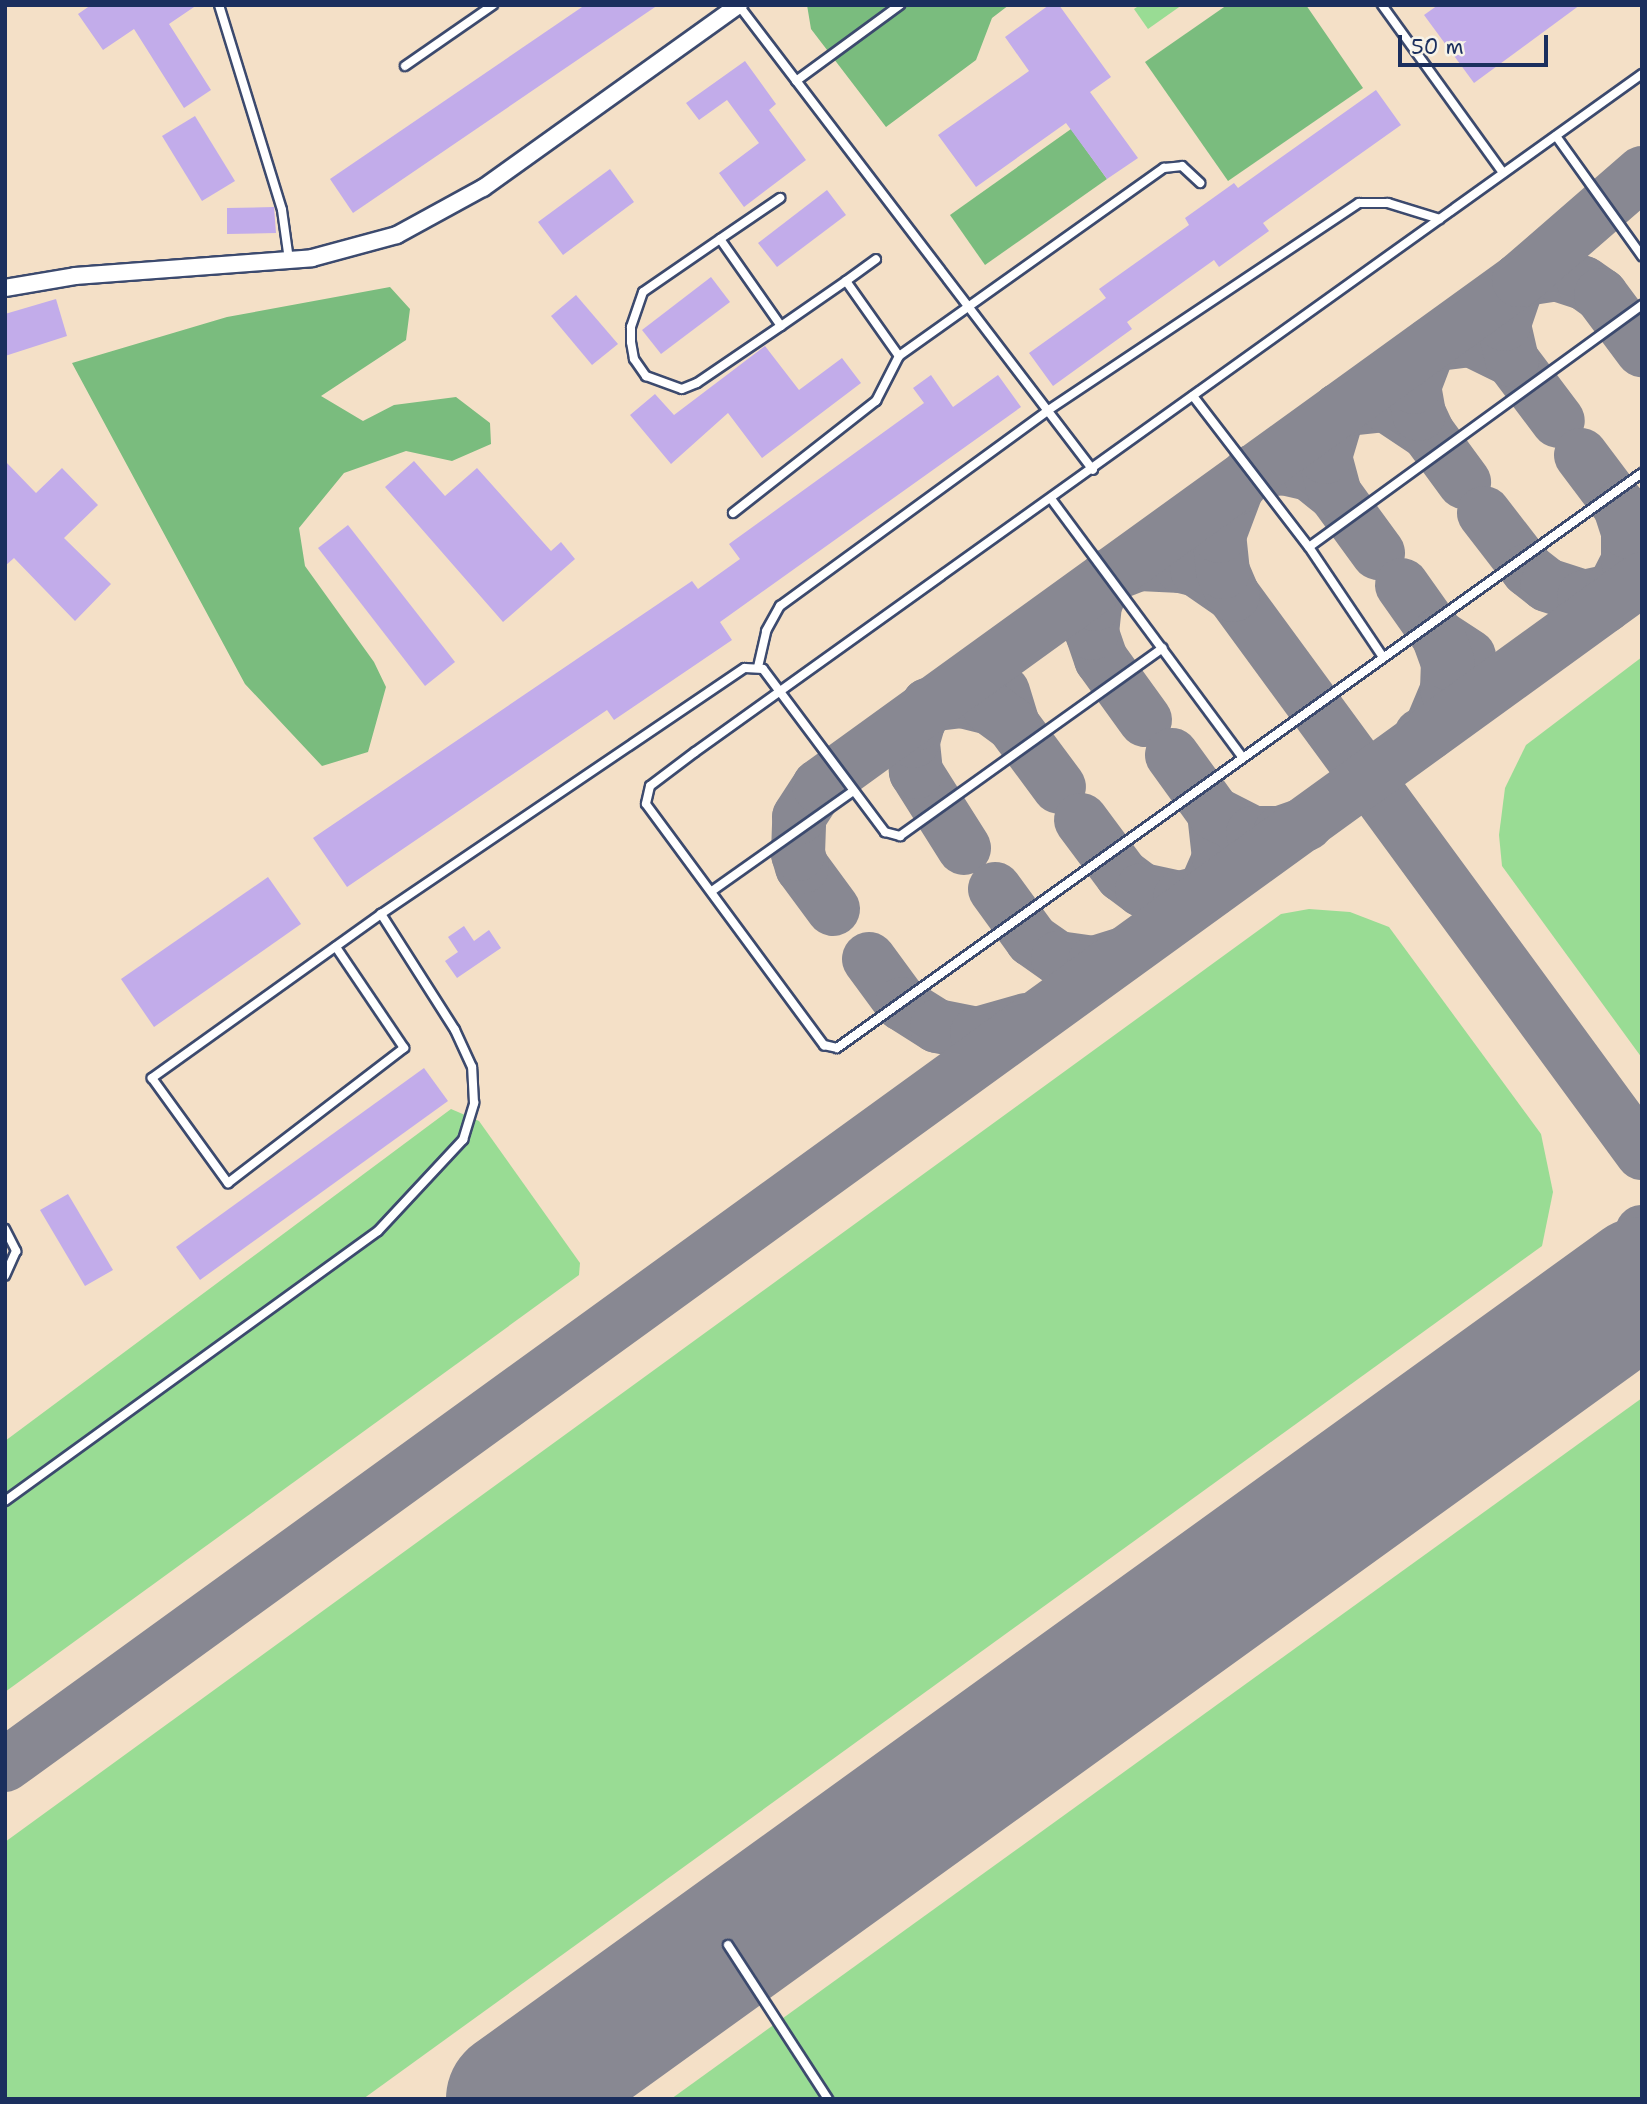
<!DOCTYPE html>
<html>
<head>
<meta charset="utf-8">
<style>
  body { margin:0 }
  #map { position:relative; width:1647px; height:2104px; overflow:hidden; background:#f4e0c7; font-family:"Shantell Sans",sans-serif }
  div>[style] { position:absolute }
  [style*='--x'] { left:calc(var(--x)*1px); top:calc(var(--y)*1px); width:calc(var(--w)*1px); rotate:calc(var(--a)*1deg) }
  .green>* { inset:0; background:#99dc94 }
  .forest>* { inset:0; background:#7abc7e }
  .taxiway>* { height:54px; margin:-27px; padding:0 27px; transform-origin:27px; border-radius:27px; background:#888892 }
  .runway>* { height:136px; margin:-68px; padding:0 68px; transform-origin:68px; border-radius:68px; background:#888892 }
  .building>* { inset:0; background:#c2acea }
  .roads { filter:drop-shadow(2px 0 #3c4a6e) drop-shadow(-2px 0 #3c4a6e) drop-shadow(0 2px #3c4a6e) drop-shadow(0 -2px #3c4a6e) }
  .lane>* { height:8px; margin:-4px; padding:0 4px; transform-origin:4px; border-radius:4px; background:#fff }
  .street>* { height:16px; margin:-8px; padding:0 8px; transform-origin:8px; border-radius:8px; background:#fff }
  span { translate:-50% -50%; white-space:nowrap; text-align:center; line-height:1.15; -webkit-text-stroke:5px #f7f3e8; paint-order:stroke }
  .frame { position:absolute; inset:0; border:7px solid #1b2f5e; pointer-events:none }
  .scale { position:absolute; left:1398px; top:35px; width:150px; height:32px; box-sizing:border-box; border:4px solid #1b2f5e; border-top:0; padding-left:9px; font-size:21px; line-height:24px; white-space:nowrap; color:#1b2f5e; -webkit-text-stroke:5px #f7f3e8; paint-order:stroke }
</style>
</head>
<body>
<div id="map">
  <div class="green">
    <i style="clip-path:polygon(1140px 5px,1182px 5px,1148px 29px,1134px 9px)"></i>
    <i style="clip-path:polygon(1642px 657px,1642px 1058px,1502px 866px,1499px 835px,1505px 788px,1526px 745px)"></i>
    <i style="clip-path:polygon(1309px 909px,1350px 912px,1389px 927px,1541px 1134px,1553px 1192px,1542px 1246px,363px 2099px,5px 2099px,5px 1842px,1281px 914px)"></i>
    <i style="clip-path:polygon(451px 1109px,479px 1121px,580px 1263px,579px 1275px,5px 1692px,5px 1441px)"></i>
    <i style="clip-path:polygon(1642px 1398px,1642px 2099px,671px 2099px)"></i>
  </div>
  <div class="forest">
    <i style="clip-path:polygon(807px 5px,1009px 5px,992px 18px,976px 60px,886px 127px,811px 29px)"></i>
    <i style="clip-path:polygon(1227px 5px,1306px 5px,1363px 88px,1228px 181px,1145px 62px)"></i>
    <i style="clip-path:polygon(1071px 129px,1107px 179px,985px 265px,950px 215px)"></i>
    <i style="clip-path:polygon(390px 287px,410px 309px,406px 340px,321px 396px,363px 421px,394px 405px,456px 397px,490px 423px,491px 444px,452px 461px,406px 451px,344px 473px,299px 528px,305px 566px,374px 662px,386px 687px,368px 752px,322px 766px,245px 684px,72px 363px,227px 317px)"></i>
  </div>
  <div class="taxiway">
    <i style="--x:1512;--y:360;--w:76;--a:53"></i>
    <i style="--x:1428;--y:433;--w:61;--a:53.7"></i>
    <i style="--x:1581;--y:455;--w:65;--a:53.1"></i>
    <i style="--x:1620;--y:507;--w:28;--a:39"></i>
    <i style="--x:1335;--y:494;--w:73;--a:53.9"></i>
    <i style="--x:1484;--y:513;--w:72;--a:52.3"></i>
    <i style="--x:1528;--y:570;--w:24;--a:38"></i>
    <i style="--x:1547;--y:585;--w:39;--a:18"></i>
    <i style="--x:1584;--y:597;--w:47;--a:-12.3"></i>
    <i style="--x:1402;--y:585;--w:62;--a:54.8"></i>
    <i style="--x:1438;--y:636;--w:37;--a:33"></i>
    <i style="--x:1233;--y:595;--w:692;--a:53.76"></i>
    <i style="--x:1605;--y:606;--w:51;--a:-62.9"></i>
    <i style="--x:1628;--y:561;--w:29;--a:-90"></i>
    <i style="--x:1628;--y:532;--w:26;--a:-108"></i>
    <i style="--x:1003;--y:692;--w:34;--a:73"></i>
    <i style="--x:1013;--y:725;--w:77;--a:53.4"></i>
    <i style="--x:1145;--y:720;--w:75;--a:-125.8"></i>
    <i style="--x:1101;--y:659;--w:28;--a:-109"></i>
    <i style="--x:1092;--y:633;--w:29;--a:-84"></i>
    <i style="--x:1095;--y:604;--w:31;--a:-65"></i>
    <i style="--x:1108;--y:576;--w:34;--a:-21"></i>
    <i style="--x:1140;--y:564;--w:41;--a:2.8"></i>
    <i style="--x:1181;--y:566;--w:16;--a:14"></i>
    <i style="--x:1197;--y:570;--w:44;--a:34.8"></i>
    <i style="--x:1233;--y:595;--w:25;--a:-113"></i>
    <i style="--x:1223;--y:572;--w:36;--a:-96"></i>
    <i style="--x:1219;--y:536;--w:51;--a:-69.4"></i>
    <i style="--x:1237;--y:488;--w:21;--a:-49"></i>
    <i style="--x:1251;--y:472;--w:32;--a:-7"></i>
    <i style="--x:1283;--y:468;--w:28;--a:13"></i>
    <i style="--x:1310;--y:474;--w:32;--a:39"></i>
    <i style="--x:1335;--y:494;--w:38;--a:-105"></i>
    <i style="--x:1325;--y:457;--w:49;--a:-73.4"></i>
    <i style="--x:1339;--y:410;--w:47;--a:-6.1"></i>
    <i style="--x:1386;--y:405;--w:50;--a:33.7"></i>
    <i style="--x:1428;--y:433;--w:21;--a:-115"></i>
    <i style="--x:1419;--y:414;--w:27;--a:-100"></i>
    <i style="--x:1414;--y:387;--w:45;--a:-69.1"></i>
    <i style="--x:1430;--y:345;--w:41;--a:-7"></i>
    <i style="--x:1471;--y:340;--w:46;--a:26"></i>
    <i style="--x:1512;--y:360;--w:37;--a:-103"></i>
    <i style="--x:1504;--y:324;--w:46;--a:-71.2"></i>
    <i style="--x:1519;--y:280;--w:37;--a:-9"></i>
    <i style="--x:1556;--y:274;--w:29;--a:18"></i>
    <i style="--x:1584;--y:283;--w:21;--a:35"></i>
    <i style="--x:1601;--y:295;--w:69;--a:53.3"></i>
    <i style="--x:1421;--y:735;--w:8;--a:-14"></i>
    <i style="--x:1429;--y:733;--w:47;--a:-67.3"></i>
    <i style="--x:1447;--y:690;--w:27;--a:-88"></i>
    <i style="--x:1448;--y:663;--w:29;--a:-110"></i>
    <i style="--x:1172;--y:755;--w:72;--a:54.1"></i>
    <i style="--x:1081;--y:820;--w:69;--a:53.3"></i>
    <i style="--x:1122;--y:875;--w:25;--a:37"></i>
    <i style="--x:1142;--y:890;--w:39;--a:12"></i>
    <i style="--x:1180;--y:898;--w:33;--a:-14"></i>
    <i style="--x:964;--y:848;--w:90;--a:-122.3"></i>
    <i style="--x:916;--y:772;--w:31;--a:-96"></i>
    <i style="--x:913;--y:741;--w:19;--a:-74"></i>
    <i style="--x:918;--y:723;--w:21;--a:-61"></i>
    <i style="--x:928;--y:705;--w:34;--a:-7"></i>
    <i style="--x:962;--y:701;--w:29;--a:14"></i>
    <i style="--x:990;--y:708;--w:29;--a:36"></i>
    <i style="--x:995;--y:889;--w:63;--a:54"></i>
    <i style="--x:1032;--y:940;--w:32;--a:35"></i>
    <i style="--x:1058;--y:958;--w:36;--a:8"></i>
    <i style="--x:1094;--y:963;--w:31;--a:-17"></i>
    <i style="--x:1202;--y:897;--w:43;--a:-66.4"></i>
    <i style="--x:1219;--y:858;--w:45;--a:-96.3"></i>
    <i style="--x:1214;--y:813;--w:44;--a:27.1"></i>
    <i style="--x:1253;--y:833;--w:27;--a:0"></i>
    <i style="--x:1280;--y:833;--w:28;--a:-19"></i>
    <i style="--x:833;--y:909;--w:52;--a:-126.4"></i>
    <i style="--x:802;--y:867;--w:14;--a:-107"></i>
    <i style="--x:798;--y:854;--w:37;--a:-88"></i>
    <i style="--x:799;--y:817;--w:37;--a:-57"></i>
    <i style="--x:819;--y:786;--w:864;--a:-35.86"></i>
    <i style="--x:1519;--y:280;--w:163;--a:-41"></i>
    <i style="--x:869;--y:959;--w:56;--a:53.7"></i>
    <i style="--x:902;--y:1004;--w:41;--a:32.2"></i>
    <i style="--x:937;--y:1026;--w:41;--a:11.3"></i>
    <i style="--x:977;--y:1034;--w:51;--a:-15.9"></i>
    <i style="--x:1602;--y:1314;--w:39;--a:-54"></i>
    <i style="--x:1625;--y:1282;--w:53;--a:-71.2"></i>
    <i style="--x:5;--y:1765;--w:2021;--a:-35.92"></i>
  </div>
  <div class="runway">
    <i style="--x:514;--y:2099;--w:1391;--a:-35.82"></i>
  </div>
  <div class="building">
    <i style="clip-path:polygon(91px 5px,197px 5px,169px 24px,211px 90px,184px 108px,134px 29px,103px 50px,78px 14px)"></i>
    <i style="clip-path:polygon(585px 5px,658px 5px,353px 213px,330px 179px)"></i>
    <i style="clip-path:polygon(1049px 5px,1059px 5px,1111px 77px,1090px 92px,1138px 158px,1107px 179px,1066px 123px,976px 187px,938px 135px,1029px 71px,1005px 37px)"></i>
    <i style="clip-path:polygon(1438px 5px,1580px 5px,1474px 83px,1424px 15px)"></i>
    <i style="clip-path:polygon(745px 61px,776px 104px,769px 110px,806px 160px,744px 207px,719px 173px,759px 143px,727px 100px,699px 120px,686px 103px)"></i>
    <i style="clip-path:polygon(1376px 90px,1401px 125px,1263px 223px,1269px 231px,1219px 267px,1214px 260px,1127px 322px,1132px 329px,1053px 386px,1029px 353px,1106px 298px,1099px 289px,1189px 225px,1185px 218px,1234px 183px,1238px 188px)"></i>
    <i style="clip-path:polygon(195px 116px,235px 181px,202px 201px,162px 136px)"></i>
    <i style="clip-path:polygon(610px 169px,634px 202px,563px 255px,538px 222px)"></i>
    <i style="clip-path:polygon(827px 190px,846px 215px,777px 267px,758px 243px)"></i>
    <i style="clip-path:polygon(274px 207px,276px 233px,227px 234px,227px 208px)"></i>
    <i style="clip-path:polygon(711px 277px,730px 302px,661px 354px,642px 330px)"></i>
    <i style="clip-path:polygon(576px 295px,618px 344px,592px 365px,551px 316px)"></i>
    <i style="clip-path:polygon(56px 299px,67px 336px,5px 356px,5px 314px)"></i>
    <i style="clip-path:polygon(765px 346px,799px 390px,842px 358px,861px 383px,762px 458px,728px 413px,671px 464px,630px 415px,655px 394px,674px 415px)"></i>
    <i style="clip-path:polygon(931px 375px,953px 407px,998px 375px,1021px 407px,720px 622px,732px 640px,614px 720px,607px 710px,347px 887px,313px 838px,692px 581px,698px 589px,740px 559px,729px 544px,924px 403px,913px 388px)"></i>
    <i style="clip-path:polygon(5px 461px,36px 493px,62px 468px,98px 505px,64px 538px,111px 584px,75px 621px,14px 558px,5px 566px)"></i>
    <i style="clip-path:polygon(414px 461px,445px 496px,477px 468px,551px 551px,561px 542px,575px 559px,503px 622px,385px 487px)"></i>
    <i style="clip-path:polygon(348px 525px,455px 662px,425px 686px,318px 548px)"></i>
    <i style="clip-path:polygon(268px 877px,301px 924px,154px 1027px,121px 979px)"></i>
    <i style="clip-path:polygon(464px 926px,474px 941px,489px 930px,501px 948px,457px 978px,445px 961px,458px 952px,448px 937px)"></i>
    <i style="clip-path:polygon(424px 1068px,448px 1101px,200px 1280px,176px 1247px)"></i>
    <i style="clip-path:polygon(68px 1194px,113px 1270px,85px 1286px,40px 1210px)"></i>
  </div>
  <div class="roads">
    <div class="lane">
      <i style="--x:219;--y:5;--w:214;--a:72.9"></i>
      <i style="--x:282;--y:210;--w:50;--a:82"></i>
      <i style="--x:1382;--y:5;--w:207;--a:54.2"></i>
      <i style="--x:740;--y:7;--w:582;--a:52.68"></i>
      <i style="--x:405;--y:66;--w:107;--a:-34.7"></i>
      <i style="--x:1642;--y:74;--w:1165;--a:144.4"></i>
      <i style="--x:695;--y:752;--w:56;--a:142.9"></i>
      <i style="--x:650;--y:786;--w:18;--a:103"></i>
      <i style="--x:646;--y:804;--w:300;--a:53.6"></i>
      <i style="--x:824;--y:1045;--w:13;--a:13"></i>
      <i style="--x:837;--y:1048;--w:989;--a:-35.54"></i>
      <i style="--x:796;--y:81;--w:129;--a:-36.2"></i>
      <i style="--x:1556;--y:136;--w:148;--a:54.4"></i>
      <i style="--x:720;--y:239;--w:73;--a:-34.3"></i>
      <i style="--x:846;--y:281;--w:37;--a:-36"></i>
      <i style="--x:781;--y:326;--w:106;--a:-125"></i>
      <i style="--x:720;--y:239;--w:93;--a:145.5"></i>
      <i style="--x:643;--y:292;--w:37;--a:109"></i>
      <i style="--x:631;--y:327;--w:15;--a:90"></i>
      <i style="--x:631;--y:342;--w:17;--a:80"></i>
      <i style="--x:634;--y:359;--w:21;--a:55"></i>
      <i style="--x:646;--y:376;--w:38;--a:20"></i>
      <i style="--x:682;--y:389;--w:16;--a:-22"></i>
      <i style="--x:697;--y:383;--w:102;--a:-34.2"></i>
      <i style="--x:781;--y:326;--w:79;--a:-34.7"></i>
      <i style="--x:846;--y:281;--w:92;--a:54.8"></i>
      <i style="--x:1193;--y:396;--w:190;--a:52.5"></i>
      <i style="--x:1309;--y:547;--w:412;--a:-36"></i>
      <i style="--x:1052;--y:500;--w:320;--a:53.5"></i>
      <i style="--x:733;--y:513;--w:182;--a:-38.1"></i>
      <i style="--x:876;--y:401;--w:51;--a:-62.9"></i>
      <i style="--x:899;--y:356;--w:325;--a:-35.4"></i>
      <i style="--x:1164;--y:168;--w:18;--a:-6"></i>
      <i style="--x:1182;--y:166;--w:25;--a:43"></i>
      <i style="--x:1309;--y:547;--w:133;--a:56.1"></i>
      <i style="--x:758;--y:667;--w:37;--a:-77"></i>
      <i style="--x:766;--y:631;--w:29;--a:-61"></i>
      <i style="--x:780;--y:606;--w:331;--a:-36.1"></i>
      <i style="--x:1047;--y:411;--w:375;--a:-33.7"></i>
      <i style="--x:1359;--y:203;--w:29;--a:0"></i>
      <i style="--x:1388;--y:203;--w:54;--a:17.1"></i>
      <i style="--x:712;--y:891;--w:173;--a:-35.3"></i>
      <i style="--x:381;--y:914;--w:439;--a:-34.1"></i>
      <i style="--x:745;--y:668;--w:18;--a:3"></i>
      <i style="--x:763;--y:669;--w:204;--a:53.2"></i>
      <i style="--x:885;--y:832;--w:16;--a:15"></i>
      <i style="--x:900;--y:836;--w:323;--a:-35.6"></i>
      <i style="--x:5;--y:1229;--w:25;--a:63"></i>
      <i style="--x:16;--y:1251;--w:27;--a:114"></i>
      <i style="--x:5;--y:1501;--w:460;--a:-35.9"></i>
      <i style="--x:378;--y:1231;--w:125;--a:-47"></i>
      <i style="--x:463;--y:1140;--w:39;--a:-73"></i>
      <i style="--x:474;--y:1103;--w:36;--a:-93"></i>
      <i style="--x:472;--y:1067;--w:41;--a:-114.7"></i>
      <i style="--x:455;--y:1030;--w:138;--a:-122.5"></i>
      <i style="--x:381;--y:914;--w:282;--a:144.4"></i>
      <i style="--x:152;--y:1078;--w:130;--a:54.1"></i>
      <i style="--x:228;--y:1183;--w:222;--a:-37.5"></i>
      <i style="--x:404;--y:1048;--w:122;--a:-124"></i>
      <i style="--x:728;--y:1945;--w:184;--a:57"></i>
    </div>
    <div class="street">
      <i style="--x:5;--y:288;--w:71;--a:-9.7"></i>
      <i style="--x:75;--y:276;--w:238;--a:-4.3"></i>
      <i style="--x:312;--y:258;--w:88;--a:-15.1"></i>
      <i style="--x:397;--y:235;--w:98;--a:-28.7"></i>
      <i style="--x:483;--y:188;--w:315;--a:-35.6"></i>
    </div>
  </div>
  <div class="frame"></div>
  <div class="scale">50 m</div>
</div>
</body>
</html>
